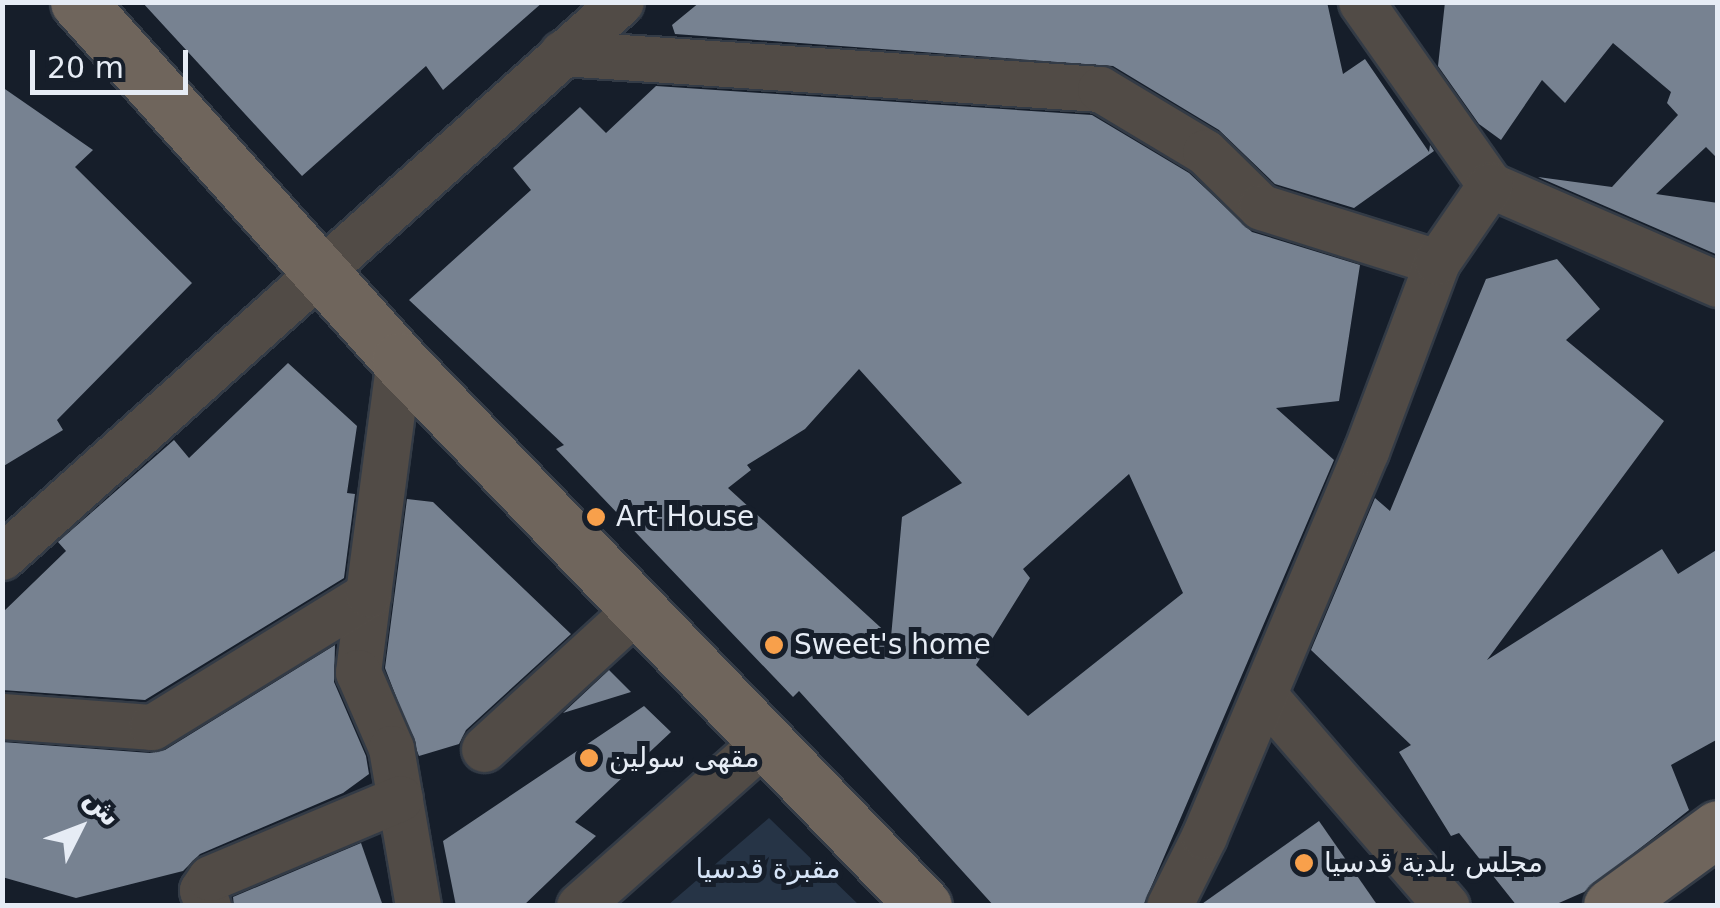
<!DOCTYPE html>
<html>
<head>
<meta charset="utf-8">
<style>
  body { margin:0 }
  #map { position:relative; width:1720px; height:908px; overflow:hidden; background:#161e2a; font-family:"DejaVu Sans","Noto Naskh Arabic",sans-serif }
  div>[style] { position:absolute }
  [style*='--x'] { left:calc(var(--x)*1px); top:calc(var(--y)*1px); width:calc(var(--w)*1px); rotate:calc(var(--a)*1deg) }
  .green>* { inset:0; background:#263446 }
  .building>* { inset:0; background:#778291 }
  .roads { filter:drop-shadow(2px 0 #333b46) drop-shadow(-2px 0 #333b46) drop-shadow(0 2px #333b46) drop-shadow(0 -2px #333b46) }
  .street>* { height:45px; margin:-22.5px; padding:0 22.5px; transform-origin:22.5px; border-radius:22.5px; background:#514b46 }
  .secondary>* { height:55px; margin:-27.5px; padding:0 27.5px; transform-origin:27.5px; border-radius:27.5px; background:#6f655c }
  .dots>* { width:28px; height:28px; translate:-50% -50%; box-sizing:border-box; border:5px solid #161e2a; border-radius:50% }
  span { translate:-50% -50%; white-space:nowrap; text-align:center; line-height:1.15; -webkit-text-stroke:10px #161e2a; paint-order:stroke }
  .poi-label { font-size:28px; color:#e6ecf5 }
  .left { translate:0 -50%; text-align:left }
  .park-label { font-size:28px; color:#d6e4f7 }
  .frame { position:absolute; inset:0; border:5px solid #e6ecf5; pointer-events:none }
  .north { position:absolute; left:30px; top:778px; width:100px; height:100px; -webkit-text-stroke:8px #161e2a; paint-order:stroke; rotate:48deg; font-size:28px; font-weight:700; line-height:40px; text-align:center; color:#e6ecf5 }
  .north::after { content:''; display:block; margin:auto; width:35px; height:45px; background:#e6ecf5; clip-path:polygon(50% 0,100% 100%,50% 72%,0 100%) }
  .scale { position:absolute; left:30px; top:50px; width:158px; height:45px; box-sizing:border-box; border:5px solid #e6ecf5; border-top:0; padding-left:12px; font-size:30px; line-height:35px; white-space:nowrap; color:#e6ecf5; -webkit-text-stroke:8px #161e2a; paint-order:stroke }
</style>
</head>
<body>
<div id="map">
  <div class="green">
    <i style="clip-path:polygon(769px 818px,859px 905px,667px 905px,668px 905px)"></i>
  </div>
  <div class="building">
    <i style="clip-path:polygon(142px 2px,543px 2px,443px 90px,426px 66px,302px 176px)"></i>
    <i style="clip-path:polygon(700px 2px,1327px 2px,1343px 74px,1365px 59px,1429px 152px,1430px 145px,1434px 151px,1354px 208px,1275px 184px,1219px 130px,1113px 66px,675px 34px,672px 25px)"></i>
    <i style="clip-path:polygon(1445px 2px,1718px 2px,1718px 159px,1706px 147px,1656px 194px,1718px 203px,1718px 255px,1538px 177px,1612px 187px,1678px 115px,1667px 103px,1671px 92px,1613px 43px,1565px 103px,1542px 80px,1501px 140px,1479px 124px,1438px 66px)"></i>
    <i style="clip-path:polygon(evenodd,656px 86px,1092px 115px,1189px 173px,1252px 232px,1360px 265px,1339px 401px,1276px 408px,1334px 460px,1143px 906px,994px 906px,799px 691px,793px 697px,556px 449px,564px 445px,409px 300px,531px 190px,513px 168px,580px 107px,606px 133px,656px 86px,859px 369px,962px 483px,902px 517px,891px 637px,728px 488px,751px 470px,747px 465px,805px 429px,859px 369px,656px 86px,1129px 474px,1183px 593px,1028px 716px,976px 665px,1030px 578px,1023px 569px,1129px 474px)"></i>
    <i style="clip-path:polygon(2px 87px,93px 150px,75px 167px,192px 283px,57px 420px,63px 430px,2px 467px)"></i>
    <i style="clip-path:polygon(1557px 259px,1600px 309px,1566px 340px,1664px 421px,1487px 660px,1662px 549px,1678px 574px,1718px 549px,1718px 739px,1671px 765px,1689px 810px,1584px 892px,1552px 906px,1517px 906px,1459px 833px,1451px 836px,1399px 752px,1411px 745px,1311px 650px,1375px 498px,1390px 511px,1486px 279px)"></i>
    <i style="clip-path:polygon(288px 363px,357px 426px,347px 493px,355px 494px,344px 578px,145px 700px,2px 690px,2px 613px,66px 551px,58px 542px,174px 440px,189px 458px)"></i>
    <i style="clip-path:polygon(407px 499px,433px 502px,571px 634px,466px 730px,459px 744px,419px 756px,385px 668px)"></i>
    <i style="clip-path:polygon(335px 645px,334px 682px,366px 756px,369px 774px,343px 793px,200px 854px,183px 871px,76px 898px,2px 877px,2px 742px,150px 753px,165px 750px)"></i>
    <i style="clip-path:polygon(609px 670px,631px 692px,563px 713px)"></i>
    <i style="clip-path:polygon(644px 706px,671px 732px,575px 822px,596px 836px,523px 906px,456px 906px,443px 841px)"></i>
    <i style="clip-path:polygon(1319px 821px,1378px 906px,1199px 906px)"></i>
    <i style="clip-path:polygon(361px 843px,383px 906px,234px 906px,233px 897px)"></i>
  </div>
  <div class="roads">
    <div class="street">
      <i style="--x:1361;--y:2;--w:224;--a:54.8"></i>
      <i style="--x:1490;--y:185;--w:249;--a:23.5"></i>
      <i style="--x:562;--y:53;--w:539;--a:3.83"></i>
      <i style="--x:1100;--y:89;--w:122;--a:31"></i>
      <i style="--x:1205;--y:152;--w:78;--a:44.5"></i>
      <i style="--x:1261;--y:207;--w:184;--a:17.4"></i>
      <i style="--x:2;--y:557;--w:831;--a:-41.88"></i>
      <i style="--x:368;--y:594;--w:79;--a:97.3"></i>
      <i style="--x:358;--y:672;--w:83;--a:66.5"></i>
      <i style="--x:391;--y:748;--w:160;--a:80.3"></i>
      <i style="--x:1264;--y:695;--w:279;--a:49.1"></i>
      <i style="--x:2;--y:716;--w:150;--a:4.2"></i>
      <i style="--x:152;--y:727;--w:254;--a:-31.6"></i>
      <i style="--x:368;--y:594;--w:236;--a:-82.5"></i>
      <i style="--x:484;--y:749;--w:207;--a:-42.5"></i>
      <i style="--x:208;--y:906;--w:17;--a:-111"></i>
      <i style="--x:202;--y:890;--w:14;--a:-56"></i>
      <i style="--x:210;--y:878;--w:206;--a:-22.8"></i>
      <i style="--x:579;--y:906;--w:247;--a:-41.6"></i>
      <i style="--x:1169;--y:906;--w:78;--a:-63.4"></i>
      <i style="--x:1204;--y:836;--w:418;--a:-67.2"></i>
      <i style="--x:1366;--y:451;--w:202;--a:-69.4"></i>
      <i style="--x:1437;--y:262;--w:93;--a:-55.5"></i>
    </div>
    <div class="secondary">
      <i style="--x:78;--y:2;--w:481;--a:48.1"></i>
      <i style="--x:399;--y:360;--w:757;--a:46.12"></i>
      <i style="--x:1611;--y:906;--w:132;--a:-36.1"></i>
    </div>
  </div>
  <div class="dots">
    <i style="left:596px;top:517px;background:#f8a04b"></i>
    <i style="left:774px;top:645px;background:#f8a04b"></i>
    <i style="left:589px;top:758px;background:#f8a04b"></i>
    <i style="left:1304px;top:863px;background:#f8a04b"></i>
  </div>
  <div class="poi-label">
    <span class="left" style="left:616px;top:517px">Art House</span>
    <span class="left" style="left:794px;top:645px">Sweet's home</span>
    <span class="left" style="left:609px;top:758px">مقهى سولين</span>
    <span class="left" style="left:1324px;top:863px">مجلس بلدية قدسيا</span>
  </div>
  <div class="park-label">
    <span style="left:768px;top:869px">مقبرة قدسيا</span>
  </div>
  <div class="frame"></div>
  <div class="north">ش</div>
  <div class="scale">20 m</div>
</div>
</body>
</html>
